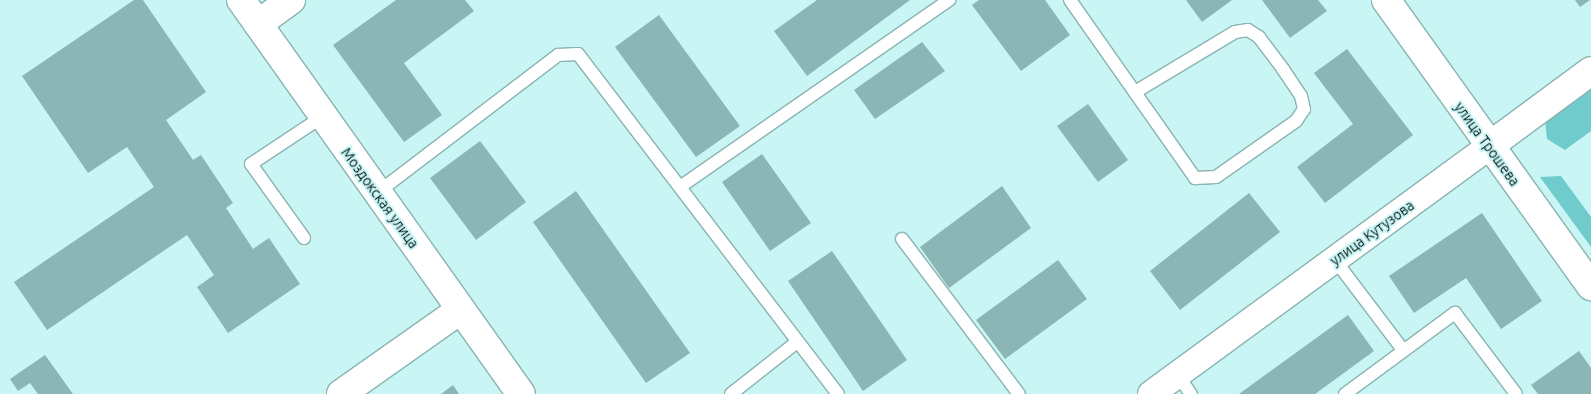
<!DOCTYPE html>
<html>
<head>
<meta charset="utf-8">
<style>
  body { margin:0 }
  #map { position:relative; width:1591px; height:394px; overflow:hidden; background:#caf5f5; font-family:Ubuntu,sans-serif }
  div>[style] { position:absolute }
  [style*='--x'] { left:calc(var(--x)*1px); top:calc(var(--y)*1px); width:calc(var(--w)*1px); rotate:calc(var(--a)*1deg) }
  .green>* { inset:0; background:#70cbcc }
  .building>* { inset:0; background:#8cb5b5 }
  .roads { filter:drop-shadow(1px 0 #8ab3b3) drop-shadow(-1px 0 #8ab3b3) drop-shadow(0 1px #8ab3b3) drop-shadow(0 -1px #8ab3b3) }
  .lane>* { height:12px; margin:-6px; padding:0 6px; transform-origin:6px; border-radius:6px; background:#fff }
  .street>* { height:26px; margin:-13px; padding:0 13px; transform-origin:13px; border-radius:13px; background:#fff }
  .secondary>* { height:28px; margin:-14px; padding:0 14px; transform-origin:14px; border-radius:14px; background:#fff }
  span { translate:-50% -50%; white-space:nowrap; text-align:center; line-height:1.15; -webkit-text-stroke:4px #caf5f5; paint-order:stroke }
  .street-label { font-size:14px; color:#051414 }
</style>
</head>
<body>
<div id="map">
  <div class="green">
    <i style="clip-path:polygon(1591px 89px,1591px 131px,1565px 150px,1547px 139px,1545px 120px)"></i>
    <i style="clip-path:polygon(1561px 176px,1591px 217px,1591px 247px,1540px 177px)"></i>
  </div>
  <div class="building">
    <i style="clip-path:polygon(134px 0,143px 0,206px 92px,166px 120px,193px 160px,201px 155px,233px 203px,226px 208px,253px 249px,269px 238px,300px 284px,228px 333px,197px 287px,214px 275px,187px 235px,47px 330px,14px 282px,154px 187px,127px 147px,88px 173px,22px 76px)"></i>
    <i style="clip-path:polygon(396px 0,465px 0,474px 11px,404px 63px,442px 115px,404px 142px,333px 45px)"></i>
    <i style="clip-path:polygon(817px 0,910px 0,807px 76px,774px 31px)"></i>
    <i style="clip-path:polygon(979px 0,1045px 0,1070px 35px,1021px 71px,972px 5px)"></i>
    <i style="clip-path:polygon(1186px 0,1232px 0,1202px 22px)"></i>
    <i style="clip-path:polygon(1262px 0,1318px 0,1327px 11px,1290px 38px)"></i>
    <i style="clip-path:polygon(1575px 0,1590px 0,1580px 7px)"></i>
    <i style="clip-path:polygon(659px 15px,740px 126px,696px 157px,615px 47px)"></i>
    <i style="clip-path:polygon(922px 42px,945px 71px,875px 119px,854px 90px)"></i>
    <i style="clip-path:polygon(1347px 49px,1413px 135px,1325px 203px,1297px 167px,1353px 124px,1314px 73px)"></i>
    <i style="clip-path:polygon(1088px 104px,1128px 160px,1098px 182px,1057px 126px)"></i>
    <i style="clip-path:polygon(480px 141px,526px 202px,476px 240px,430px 178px)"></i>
    <i style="clip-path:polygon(762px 154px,811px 223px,770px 251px,722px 182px)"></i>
    <i style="clip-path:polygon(1002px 186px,1031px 228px,949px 288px,920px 247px)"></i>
    <i style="clip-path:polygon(576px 191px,690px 353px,646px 383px,533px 222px)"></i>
    <i style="clip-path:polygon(1249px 193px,1280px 232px,1180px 310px,1150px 271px)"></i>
    <i style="clip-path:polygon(1482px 213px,1542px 301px,1501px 329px,1466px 278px,1414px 313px,1389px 276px)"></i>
    <i style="clip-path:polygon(832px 251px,907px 360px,863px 391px,788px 281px)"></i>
    <i style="clip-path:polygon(1058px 260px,1087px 299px,1005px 359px,976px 320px)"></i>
    <i style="clip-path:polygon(1348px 315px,1374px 351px,1315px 394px,1239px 394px)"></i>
    <i style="clip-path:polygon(1579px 351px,1591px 368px,1591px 394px,1538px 394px,1531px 385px)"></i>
    <i style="clip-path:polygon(45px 355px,73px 394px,38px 394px,30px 383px,18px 391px,10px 379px)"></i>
    <i style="clip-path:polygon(453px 385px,459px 394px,441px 394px)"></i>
  </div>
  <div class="roads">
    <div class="lane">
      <i style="--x:1070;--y:0;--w:218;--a:54.9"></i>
      <i style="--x:1195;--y:178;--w:21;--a:-3"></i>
      <i style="--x:1216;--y:177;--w:98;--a:-35"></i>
      <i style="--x:1296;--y:121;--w:14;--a:-56"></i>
      <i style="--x:1304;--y:109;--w:13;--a:-103"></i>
      <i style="--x:1301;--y:96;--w:32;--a:-124"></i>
      <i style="--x:1283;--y:69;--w:40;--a:-127"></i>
      <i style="--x:1259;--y:37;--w:13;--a:-148"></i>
      <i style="--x:1248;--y:30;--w:13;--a:171"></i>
      <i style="--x:1235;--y:32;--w:117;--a:149"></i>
      <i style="--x:680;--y:187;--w:328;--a:-34.8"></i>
      <i style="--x:377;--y:193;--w:228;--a:-37.3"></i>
      <i style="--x:558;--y:55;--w:20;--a:-3"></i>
      <i style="--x:578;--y:54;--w:428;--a:52.6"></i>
      <i style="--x:304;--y:238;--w:91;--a:-125.6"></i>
      <i style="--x:251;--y:164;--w:85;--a:-33.5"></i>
      <i style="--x:902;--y:239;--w:194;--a:53"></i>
      <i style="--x:1335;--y:260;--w:113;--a:52.9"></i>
      <i style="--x:1178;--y:375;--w:23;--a:56"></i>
      <i style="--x:731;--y:394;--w:84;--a:-38.2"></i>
      <i style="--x:1345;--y:394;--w:137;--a:-36.4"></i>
      <i style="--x:1455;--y:313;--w:101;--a:53"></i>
    </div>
    <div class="street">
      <i style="--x:1151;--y:394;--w:418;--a:-36.2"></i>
    </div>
    <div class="secondary">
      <i style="--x:241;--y:0;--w:483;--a:54.6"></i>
      <i style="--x:1386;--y:0;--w:352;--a:54.4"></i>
      <i style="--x:258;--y:24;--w:41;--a:-36"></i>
      <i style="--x:1488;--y:147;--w:128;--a:-36.4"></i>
      <i style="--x:341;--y:394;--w:146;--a:-35.2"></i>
    </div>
  </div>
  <div class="street-label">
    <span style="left:1487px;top:144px;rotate:54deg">улица Трошева</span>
    <span style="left:380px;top:198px;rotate:54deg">Моздокская улица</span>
    <span style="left:1372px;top:233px;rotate:-36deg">улица Кутузова</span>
  </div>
</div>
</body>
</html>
